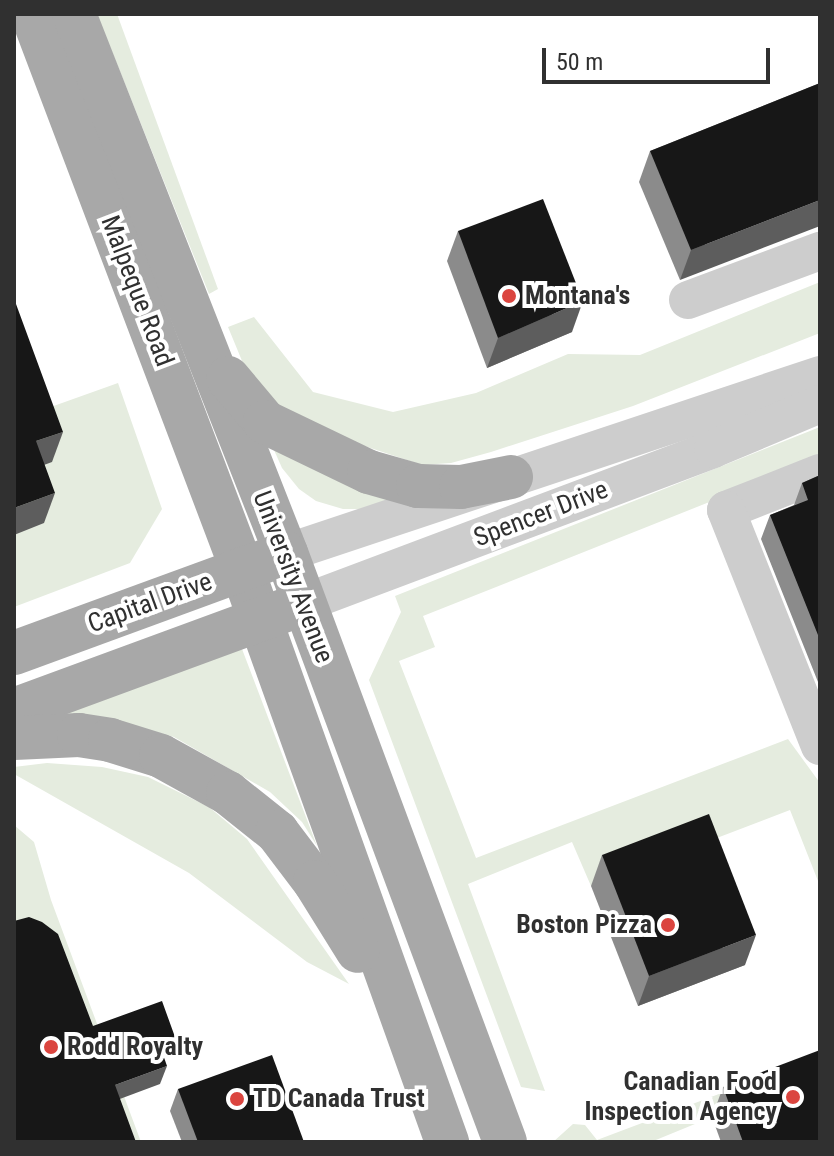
<!DOCTYPE html>
<html>
<head>
<meta charset="utf-8">
<style>
  body { margin:0 }
  #map { position:relative; width:834px; height:1156px; overflow:hidden; background:#fff; font-family:"Roboto Condensed",sans-serif }
  div>[style] { position:absolute }
  [style*='--x'] { left:calc(var(--x)*1px); top:calc(var(--y)*1px); width:calc(var(--w)*1px); rotate:calc(var(--a)*1deg) }
  .green>* { inset:0; background:#e5ecdf }
  .minor>* { height:38px; margin:-19px; padding:0 19px; transform-origin:19px; border-radius:19px; background:#cdcdcd }
  .major>* { height:44px; margin:-22px; padding:0 22px; transform-origin:22px; border-radius:22px; background:#a8a8a8 }
  .wall>* { inset:0; background:#8b8b8b }
  .shaded-wall>* { inset:0; background:#5d5d5d }
  .building>* { inset:0; background:#171717 }
  .dots>* { width:22px; height:22px; translate:-50% -50%; box-sizing:border-box; border:4px solid #fff; border-radius:50% }
  span { translate:-50% -50%; white-space:nowrap; text-align:center; line-height:1.15; -webkit-text-stroke:8px #fff; paint-order:stroke }
  .street-label { font-size:26px; color:#303030 }
  .poi-label { font-size:26px; color:#303030; font-weight:700 }
  .left { translate:0 -50%; text-align:left }
  .right { translate:-100% -50%; text-align:right }
  .frame { position:absolute; inset:0; border:16px solid #303030; pointer-events:none }
  .scale { position:absolute; left:542px; top:48px; width:228px; height:36px; box-sizing:border-box; border:4px solid #303030; border-top:0; padding-left:10px; font-size:24px; line-height:28px; white-space:nowrap; color:#303030; -webkit-text-stroke:6px #fff; paint-order:stroke }
</style>
</head>
<body>
<div id="map">
  <div class="green">
    <i style="clip-path:polygon(97px 14px,117px 14px,218px 289px,209px 294px)"></i>
    <i style="clip-path:polygon(820px 282px,820px 333px,633px 406px,491px 452px,451px 463px,422px 465px,307px 427px,252px 385px,228px 327px,254px 317px,313px 392px,393px 412px,476px 393px,568px 354px,640px 355px)"></i>
    <i style="clip-path:polygon(118px 383px,162px 509px,130px 563px,14px 607px,14px 535px,34px 413px)"></i>
    <i style="clip-path:polygon(820px 427px,820px 458px,423px 616px,435px 647px,399px 661px,476px 858px,788px 739px,820px 783px,820px 886px,790px 810px,591px 886px,572px 842px,468px 884px,545px 1091px,521px 1087px,369px 680px,401px 612px,395px 596px)"></i>
    <i style="clip-path:polygon(274px 450px,419px 494px,360px 509px,343px 509px,316px 501px,299px 489px,282px 468px)"></i>
    <i style="clip-path:polygon(242px 649px,317px 846px,302px 822px,270px 792px,174px 737px,100px 717px,61px 713px)"></i>
    <i style="clip-path:polygon(47px 763px,102px 767px,148px 777px,209px 807px,247px 839px,349px 984px,307px 962px,189px 873px,14px 774px,14px 767px)"></i>
    <i style="clip-path:polygon(14px 825px,34px 842px,51px 900px,141px 1142px,123px 1142px,14px 937px)"></i>
    <i style="clip-path:polygon(820px 1056px,712px 1117px,651px 1142px,553px 1142px,573px 1124px,585px 1125px,597px 1140px)"></i>
  </div>
  <div class="minor">
    <i style="--x:688;--y:300;--w:141;--a:-20.4"></i>
    <i style="--x:820;--y:473;--w:101;--a:158.5"></i>
    <i style="--x:726;--y:510;--w:254;--a:68.3"></i>
    <i style="--x:286;--y:553;--w:563;--a:-18.43"></i>
    <i style="--x:304;--y:603;--w:437;--a:-20.6"></i>
    <i style="--x:713;--y:449;--w:116;--a:-22.8"></i>
  </div>
  <div class="major">
    <i style="--x:32;--y:14;--w:593;--a:69.27"></i>
    <i style="--x:242;--y:569;--w:609;--a:70.31"></i>
    <i style="--x:74;--y:14;--w:579;--a:68.53"></i>
    <i style="--x:286;--y:553;--w:628;--a:69.6"></i>
    <i style="--x:228;--y:378;--w:57;--a:49.9"></i>
    <i style="--x:265;--y:422;--w:115;--a:25.7"></i>
    <i style="--x:369;--y:472;--w:51;--a:15.9"></i>
    <i style="--x:418;--y:486;--w:43;--a:1.3"></i>
    <i style="--x:461;--y:487;--w:51;--a:-11.3"></i>
    <i style="--x:14;--y:653;--w:274;--a:-20.1"></i>
    <i style="--x:14;--y:710;--w:290;--a:-20.2"></i>
    <i style="--x:14;--y:738;--w:65;--a:-2.6"></i>
    <i style="--x:79;--y:735;--w:31;--a:9"></i>
    <i style="--x:110;--y:740;--w:53;--a:17.4"></i>
    <i style="--x:161;--y:756;--w:77;--a:28.9"></i>
    <i style="--x:228;--y:793;--w:63;--a:38.5"></i>
    <i style="--x:277;--y:832;--w:63;--a:52.8"></i>
    <i style="--x:315;--y:882;--w:81;--a:58.1"></i>
  </div>
  <div class="wall">
    <i style="clip-path:polygon(820px 83px,680px 280px,639px 182px,650px 151px)"></i>
    <i style="clip-path:polygon(458px 231px,572px 332px,487px 368px,447px 261px)"></i>
    <i style="clip-path:polygon(820px 475px,820px 687px,761px 539px,770px 515px,794px 505px,802px 483px)"></i>
    <i style="clip-path:polygon(602px 855px,745px 965px,638px 1006px,591px 886px)"></i>
    <i style="clip-path:polygon(723px 1087px,820px 1142px,721px 1142px,712px 1117px)"></i>
    <i style="clip-path:polygon(178px 1089px,304px 1142px,182px 1142px,170px 1111px)"></i>
  </div>
  <div class="shaded-wall">
    <i style="clip-path:polygon(820px 200px,820px 226px,680px 280px,691px 250px)"></i>
    <i style="clip-path:polygon(583px 301px,572px 332px,487px 368px,498px 338px)"></i>
    <i style="clip-path:polygon(63px 432px,52px 462px,25px 472px,36px 441px)"></i>
    <i style="clip-path:polygon(55px 493px,44px 523px,14px 535px,14px 508px)"></i>
    <i style="clip-path:polygon(756px 935px,745px 965px,638px 1006px,649px 976px)"></i>
    <i style="clip-path:polygon(175px 1037px,168px 1055px,152px 1061px,159px 1043px)"></i>
    <i style="clip-path:polygon(167px 1066px,160px 1084px,109px 1103px,115px 1085px)"></i>
  </div>
  <div class="building">
    <i style="clip-path:polygon(820px 83px,820px 200px,691px 250px,650px 151px)"></i>
    <i style="clip-path:polygon(543px 199px,583px 301px,498px 338px,458px 231px)"></i>
    <i style="clip-path:polygon(16px 304px,63px 432px,36px 441px,55px 493px,14px 508px,14px 305px)"></i>
    <i style="clip-path:polygon(820px 475px,820px 640px,770px 515px,808px 500px,802px 483px)"></i>
    <i style="clip-path:polygon(709px 814px,756px 935px,649px 976px,602px 855px)"></i>
    <i style="clip-path:polygon(29px 917px,42px 922px,58px 934px,93px 1026px,162px 1001px,175px 1037px,159px 1043px,167px 1066px,115px 1085px,136px 1142px,14px 1142px,14px 921px)"></i>
    <i style="clip-path:polygon(820px 1050px,820px 1142px,743px 1142px,723px 1087px)"></i>
    <i style="clip-path:polygon(272px 1055px,304px 1142px,198px 1142px,178px 1089px)"></i>
  </div>
  <div class="dots">
    <i style="left:509px;top:296px;background:#db453f"></i>
    <i style="left:668px;top:925px;background:#db453f"></i>
    <i style="left:51px;top:1047px;background:#db453f"></i>
    <i style="left:793px;top:1097px;background:#db453f"></i>
    <i style="left:237px;top:1099px;background:#db453f"></i>
  </div>
  <div class="street-label">
    <span style="left:137px;top:291px;rotate:69deg">Malpeque Road</span>
    <span style="left:541px;top:514px;rotate:-21deg">Spencer Drive</span>
    <span style="left:293px;top:577px;rotate:69deg">University Avenue</span>
    <span style="left:150px;top:603px;rotate:-20deg">Capital Drive</span>
  </div>
  <div class="poi-label">
    <span class="left" style="left:525px;top:296px">Montana's</span>
    <span class="right" style="left:652px;top:925px">Boston Pizza</span>
    <span class="left" style="left:67px;top:1047px">Rodd Royalty</span>
    <span class="right" style="left:777px;top:1097px">Canadian Food<br>Inspection Agency</span>
    <span class="left" style="left:253px;top:1099px">TD Canada Trust</span>
  </div>
  <div class="frame"></div>
  <div class="scale">50 m</div>
</div>
</body>
</html>
